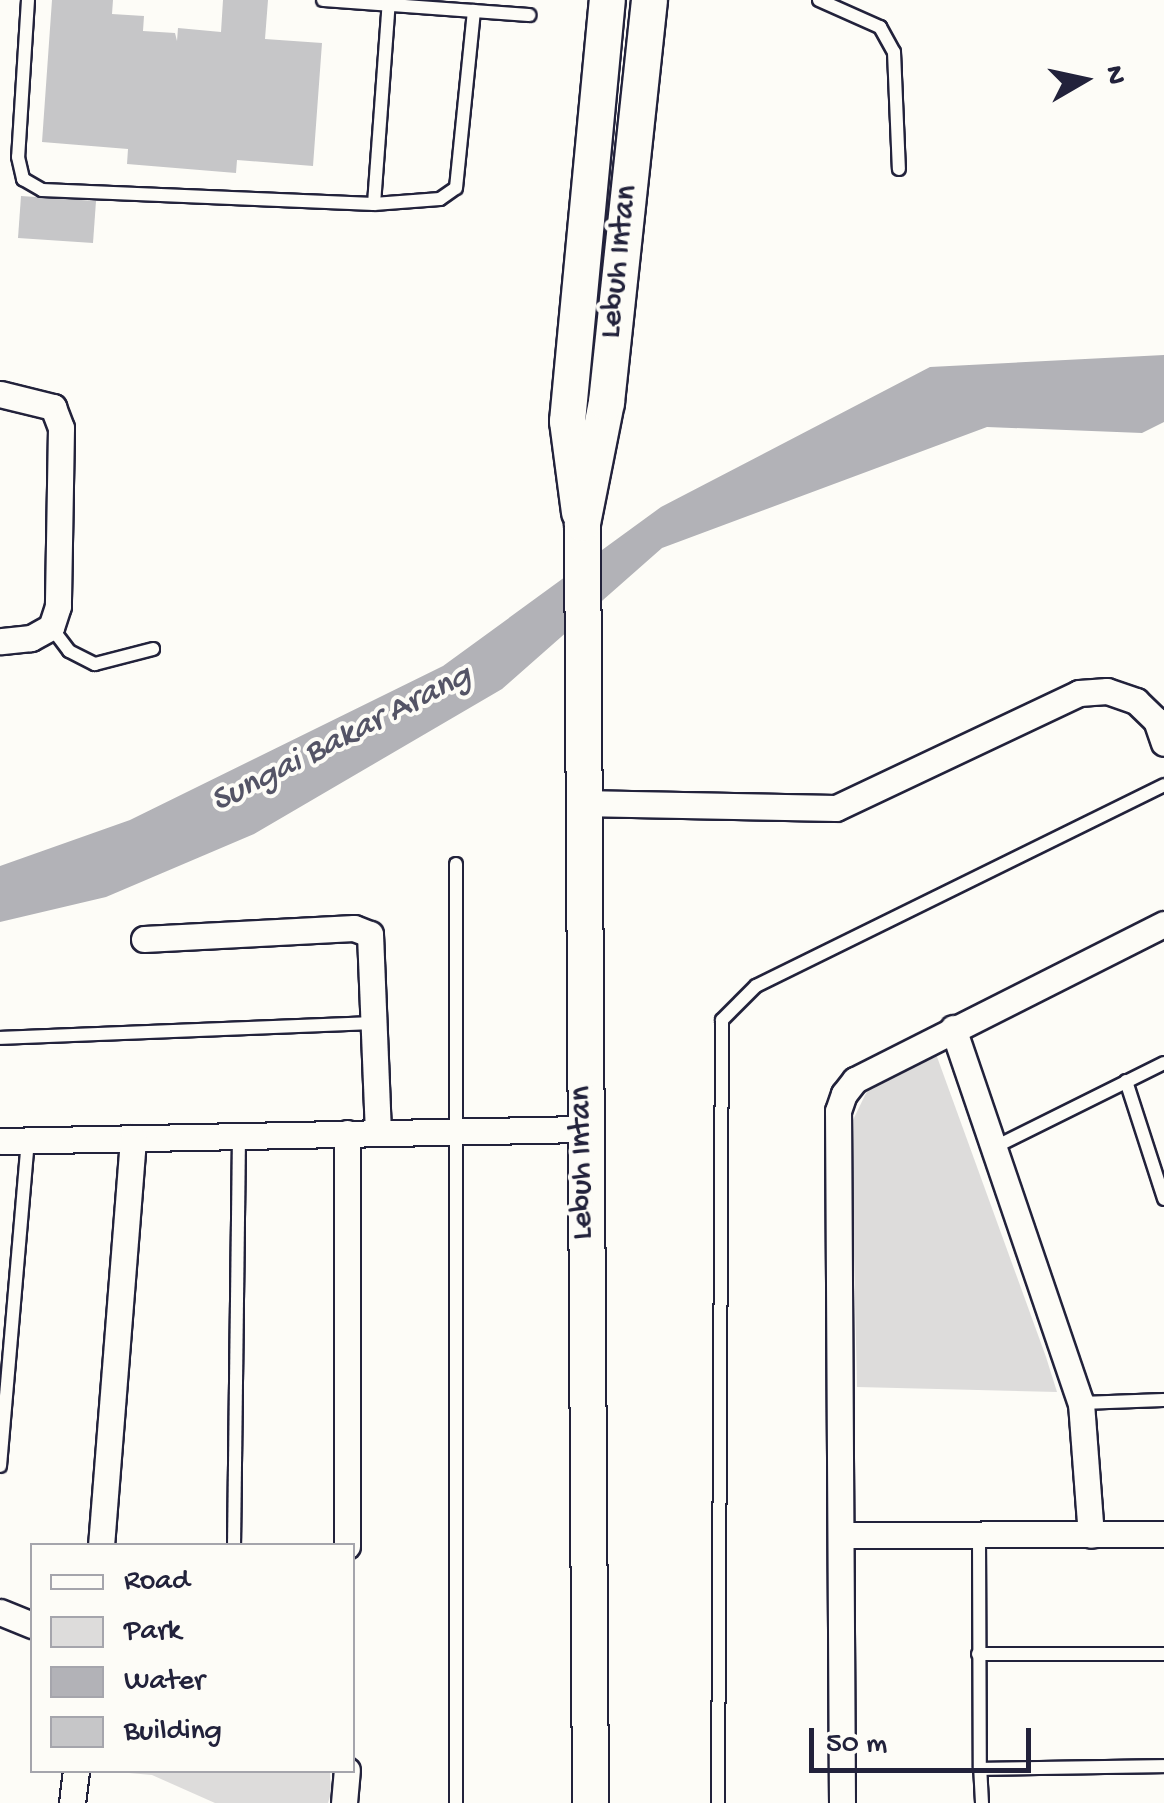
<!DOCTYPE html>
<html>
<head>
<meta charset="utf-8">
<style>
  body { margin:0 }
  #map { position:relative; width:1164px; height:1803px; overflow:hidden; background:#fdfcf7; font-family:"Gochi Hand",sans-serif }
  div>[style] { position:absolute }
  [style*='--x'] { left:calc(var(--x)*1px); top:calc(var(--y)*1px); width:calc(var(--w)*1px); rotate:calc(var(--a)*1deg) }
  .green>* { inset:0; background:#dddcdb }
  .water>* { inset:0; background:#b2b2b7 }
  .building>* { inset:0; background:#c6c6c8 }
  .roads { filter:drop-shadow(2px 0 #22223b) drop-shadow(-2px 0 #22223b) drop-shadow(0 2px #22223b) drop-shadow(0 -2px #22223b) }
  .service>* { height:12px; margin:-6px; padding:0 6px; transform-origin:6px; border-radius:6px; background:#fdfcf7 }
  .minor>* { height:25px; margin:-12.5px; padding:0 12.5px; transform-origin:12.5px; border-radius:12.5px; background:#fdfcf7 }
  .secondary>* { height:35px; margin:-17.5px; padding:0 17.5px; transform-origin:17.5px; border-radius:17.5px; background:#fdfcf7 }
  span { translate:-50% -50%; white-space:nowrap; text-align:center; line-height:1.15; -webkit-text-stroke:8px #fdfcf7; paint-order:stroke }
  .street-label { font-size:32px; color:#22223b }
  .water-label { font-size:35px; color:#545466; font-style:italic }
  .legend { position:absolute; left:30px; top:1543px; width:325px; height:230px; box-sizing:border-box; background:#fdfcf7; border:2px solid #a5a5ac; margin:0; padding:12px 18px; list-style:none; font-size:30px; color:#22223b }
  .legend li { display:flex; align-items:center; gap:20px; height:50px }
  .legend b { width:50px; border:2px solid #a5a5ac }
  .north { position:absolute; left:1034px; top:30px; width:100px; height:100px; -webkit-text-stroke:8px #fdfcf7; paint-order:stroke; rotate:81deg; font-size:28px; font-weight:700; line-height:40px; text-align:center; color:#22223b }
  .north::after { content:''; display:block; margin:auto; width:35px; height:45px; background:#22223b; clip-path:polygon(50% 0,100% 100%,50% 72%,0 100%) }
  .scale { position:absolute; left:809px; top:1728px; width:222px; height:45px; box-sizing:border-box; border:5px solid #22223b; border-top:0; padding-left:12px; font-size:30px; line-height:35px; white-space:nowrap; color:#22223b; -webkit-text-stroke:8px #fdfcf7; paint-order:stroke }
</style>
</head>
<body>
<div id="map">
  <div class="green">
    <i style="clip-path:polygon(936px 1054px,1046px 1357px,1057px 1392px,857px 1387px,851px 1124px,870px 1085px)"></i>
    <i style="clip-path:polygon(106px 1771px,330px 1771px,331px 1793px,328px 1803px,215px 1803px,152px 1775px)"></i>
  </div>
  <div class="water">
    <i style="clip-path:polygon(1164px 355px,1164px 422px,1142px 433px,987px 427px,662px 548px,502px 689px,254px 834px,106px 897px,0 922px,0 866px,130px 820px,443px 666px,661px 507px,930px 367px)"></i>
  </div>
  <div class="building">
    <i style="clip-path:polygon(52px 0,113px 0,112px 14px,144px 16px,143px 31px,175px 33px,177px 41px,178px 28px,221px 32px,223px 0,268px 0,265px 39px,322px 43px,313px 166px,237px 160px,236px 173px,127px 164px,128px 149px,42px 142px)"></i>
    <i style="clip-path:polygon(21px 196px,96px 201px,93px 243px,18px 238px)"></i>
  </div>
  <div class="roads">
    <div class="service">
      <i style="--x:28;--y:0;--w:157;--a:93.6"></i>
      <i style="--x:18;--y:157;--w:23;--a:77"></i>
      <i style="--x:23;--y:179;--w:22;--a:30"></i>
      <i style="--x:42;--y:190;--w:332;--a:2.4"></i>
      <i style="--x:374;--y:204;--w:66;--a:-4.3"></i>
      <i style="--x:440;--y:199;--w:19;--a:-35"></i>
      <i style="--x:456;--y:188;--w:178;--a:-84.2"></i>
      <i style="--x:323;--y:0;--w:207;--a:4.2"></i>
      <i style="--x:819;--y:0;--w:67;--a:23.9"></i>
      <i style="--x:880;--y:27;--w:29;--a:61"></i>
      <i style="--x:894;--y:52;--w:117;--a:87.6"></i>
      <i style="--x:374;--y:204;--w:205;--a:-85.8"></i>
      <i style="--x:51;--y:627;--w:30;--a:53"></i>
      <i style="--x:69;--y:651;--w:29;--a:27"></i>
      <i style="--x:95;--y:664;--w:60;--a:-14.5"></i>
      <i style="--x:456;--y:864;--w:939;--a:90"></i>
      <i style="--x:0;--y:1038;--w:374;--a:-2.3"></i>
      <i style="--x:1126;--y:1081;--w:124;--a:72.1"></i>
      <i style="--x:995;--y:1147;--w:189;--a:-26.4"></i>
      <i style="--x:1081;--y:1403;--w:83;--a:-2.1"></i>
      <i style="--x:0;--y:1466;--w:326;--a:-85.1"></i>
      <i style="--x:979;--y:1537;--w:232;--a:89.8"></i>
      <i style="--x:234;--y:1546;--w:411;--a:-89.3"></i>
      <i style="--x:978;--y:1654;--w:186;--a:0"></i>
      <i style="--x:718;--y:1803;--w:783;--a:-89.71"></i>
      <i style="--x:722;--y:1020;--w:48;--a:-45"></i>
      <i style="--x:756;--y:986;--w:455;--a:-26.2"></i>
      <i style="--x:982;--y:1803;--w:34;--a:-93"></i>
      <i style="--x:980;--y:1769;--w:184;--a:-0.9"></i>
    </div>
    <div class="minor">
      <i style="--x:0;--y:394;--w:55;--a:13.8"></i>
      <i style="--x:53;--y:407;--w:22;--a:69"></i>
      <i style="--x:61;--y:428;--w:178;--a:91"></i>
      <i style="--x:58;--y:606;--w:22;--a:108"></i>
      <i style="--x:51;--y:627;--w:23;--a:151"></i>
      <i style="--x:31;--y:638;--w:31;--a:174"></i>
      <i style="--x:580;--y:803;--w:256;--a:1.1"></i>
      <i style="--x:836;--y:808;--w:269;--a:-25.3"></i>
      <i style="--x:1079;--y:693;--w:28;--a:-4"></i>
      <i style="--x:1107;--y:691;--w:31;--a:19"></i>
      <i style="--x:1136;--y:701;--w:28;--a:44"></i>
      <i style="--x:1156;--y:720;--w:24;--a:71"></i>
      <i style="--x:144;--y:939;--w:210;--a:-3"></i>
      <i style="--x:354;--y:928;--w:17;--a:21"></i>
      <i style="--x:370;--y:934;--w:198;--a:87.7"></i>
      <i style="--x:953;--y:1028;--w:396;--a:71.2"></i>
      <i style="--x:1081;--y:1403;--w:132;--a:85.7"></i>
      <i style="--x:347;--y:1133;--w:413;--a:90"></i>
      <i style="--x:0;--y:1141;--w:583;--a:-1.18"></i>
      <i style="--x:841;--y:1535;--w:323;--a:-0.2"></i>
      <i style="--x:101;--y:1546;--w:409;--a:-85.5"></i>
      <i style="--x:0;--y:1612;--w:35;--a:22"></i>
      <i style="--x:72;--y:1803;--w:33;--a:-83"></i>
      <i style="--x:344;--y:1803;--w:33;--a:-85"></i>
      <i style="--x:842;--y:1803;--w:692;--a:-90.33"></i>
      <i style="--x:838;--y:1111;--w:18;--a:-71"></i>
      <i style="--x:844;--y:1094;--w:18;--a:-52"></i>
      <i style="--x:855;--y:1080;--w:346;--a:-26.8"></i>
    </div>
    <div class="secondary">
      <i style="--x:579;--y:512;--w:92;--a:-97.5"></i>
      <i style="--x:567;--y:421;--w:423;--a:-84.6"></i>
      <i style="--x:590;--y:1803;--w:1280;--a:-90.36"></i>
      <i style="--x:582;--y:523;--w:123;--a:-78.8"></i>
      <i style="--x:606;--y:402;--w:404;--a:-83.9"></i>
    </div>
  </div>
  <div class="street-label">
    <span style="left:620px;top:262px;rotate:-84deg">Lebuh Intan</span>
    <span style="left:583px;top:1163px;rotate:-91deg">Lebuh Intan</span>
  </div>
  <div class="water-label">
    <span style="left:342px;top:740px;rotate:-27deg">Sungai Bakar Arang</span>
  </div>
  <ul class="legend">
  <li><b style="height:12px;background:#fdfcf7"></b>Road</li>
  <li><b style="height:28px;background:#dddcdb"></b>Park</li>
  <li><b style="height:28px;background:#b2b2b7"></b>Water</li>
  <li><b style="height:28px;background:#c6c6c8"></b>Building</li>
  </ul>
  <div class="north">N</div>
  <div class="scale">50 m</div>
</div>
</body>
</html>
